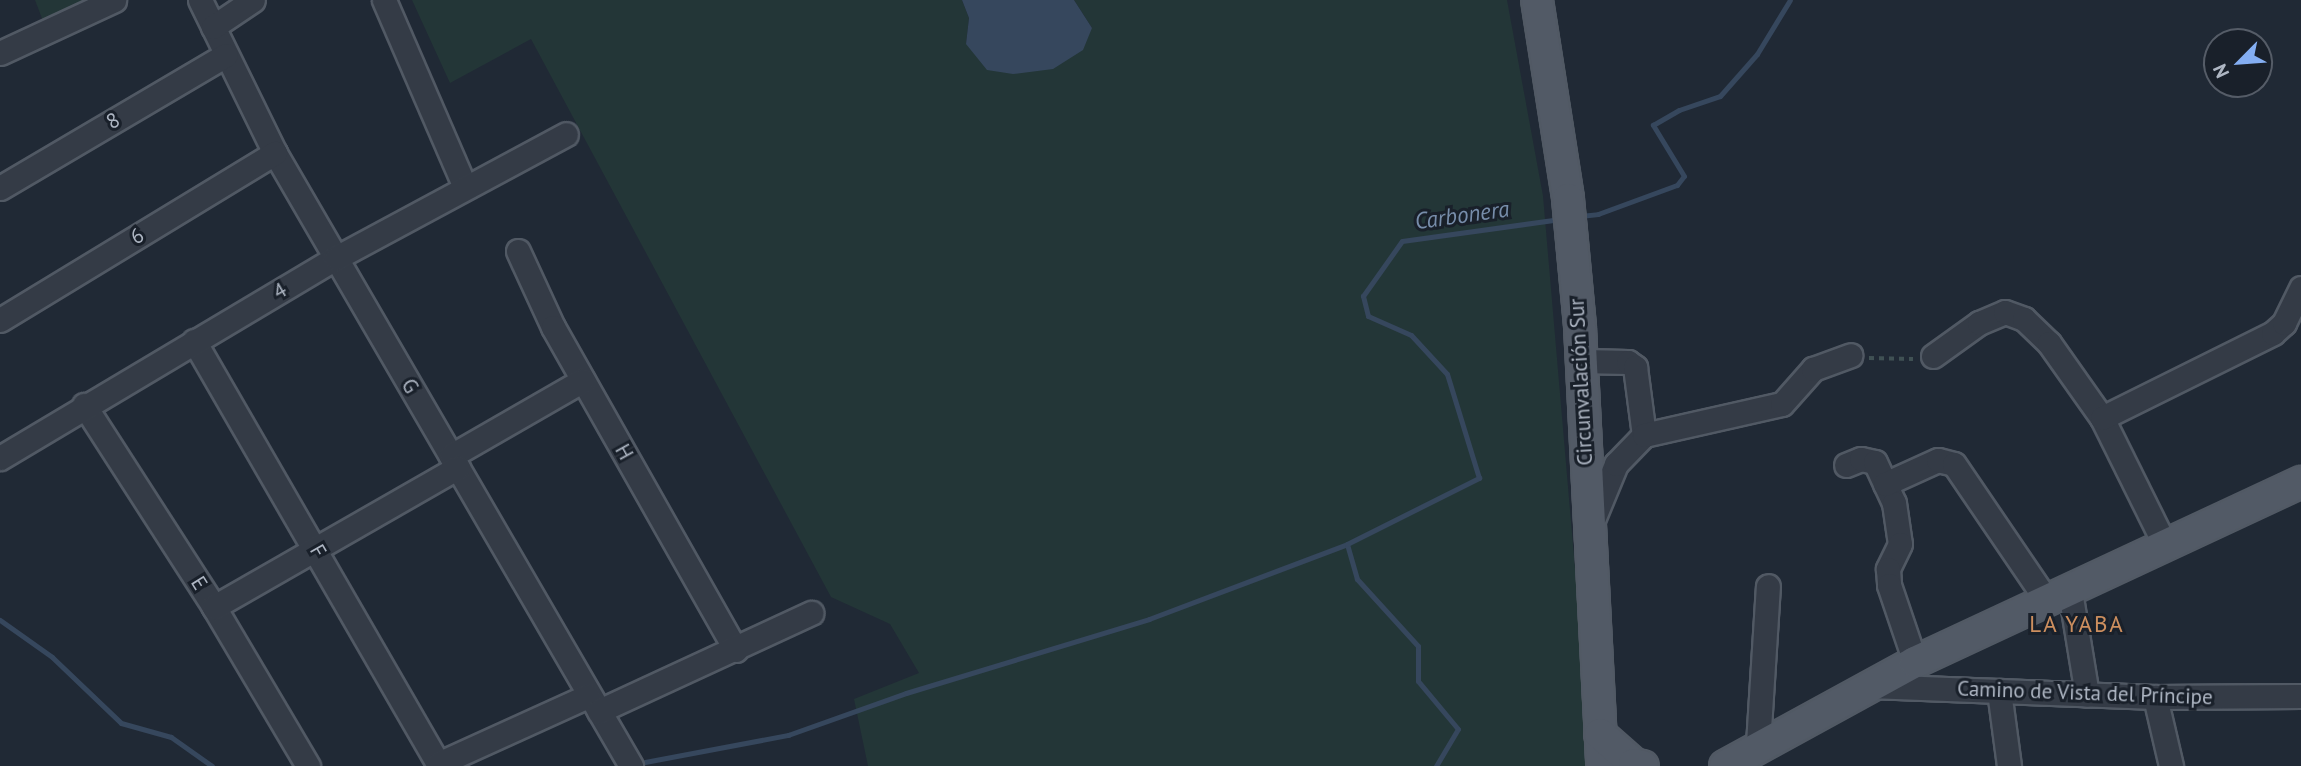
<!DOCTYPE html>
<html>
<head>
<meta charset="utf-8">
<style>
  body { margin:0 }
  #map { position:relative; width:2301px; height:766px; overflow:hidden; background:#202935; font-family:"PT Sans",sans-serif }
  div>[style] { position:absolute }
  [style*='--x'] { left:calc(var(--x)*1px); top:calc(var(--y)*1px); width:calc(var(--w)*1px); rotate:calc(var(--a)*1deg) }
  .green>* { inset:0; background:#233637 }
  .water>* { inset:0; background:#36475d }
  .stream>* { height:5px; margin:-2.5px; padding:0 2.5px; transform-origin:2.5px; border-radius:2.5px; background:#36475d }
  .path>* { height:3.5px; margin-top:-1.75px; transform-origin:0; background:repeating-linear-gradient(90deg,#405154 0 5px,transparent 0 10px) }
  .roads { filter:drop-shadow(2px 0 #515964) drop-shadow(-2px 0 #515964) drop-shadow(0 2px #515964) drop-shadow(0 -2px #515964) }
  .minor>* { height:23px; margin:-11.5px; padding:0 11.5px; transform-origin:11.5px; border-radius:11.5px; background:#343b46 }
  .major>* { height:30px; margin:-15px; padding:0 15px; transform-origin:15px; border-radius:15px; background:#525a66 }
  span { translate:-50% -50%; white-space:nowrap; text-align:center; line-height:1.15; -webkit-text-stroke:6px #19202a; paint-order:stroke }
  .street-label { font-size:21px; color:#aeb6c3 }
  .water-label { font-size:23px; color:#778daa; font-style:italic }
  .neighbourhood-label { font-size:23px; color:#cd8f5f; letter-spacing:2px }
  .north { position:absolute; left:2203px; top:28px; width:70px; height:70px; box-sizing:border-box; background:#19202a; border:2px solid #555c67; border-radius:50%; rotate:245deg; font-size:19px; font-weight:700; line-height:28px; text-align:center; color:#aeb6c3 }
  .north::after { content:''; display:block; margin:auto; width:24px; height:32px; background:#84aef2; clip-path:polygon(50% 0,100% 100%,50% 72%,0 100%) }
</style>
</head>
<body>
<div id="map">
  <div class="green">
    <i style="clip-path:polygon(35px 0,87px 0,43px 21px)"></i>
    <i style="clip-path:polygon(412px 0,962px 0,969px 18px,966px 44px,1092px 28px,1074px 0,1507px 0,1543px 196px,1592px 766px,868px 766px,854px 699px,919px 673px,890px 624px,831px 597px,531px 39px,450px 83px)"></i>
  </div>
  <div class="water">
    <i style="clip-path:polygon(962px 0,1074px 0,1092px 28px,1083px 50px,1053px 69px,1013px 74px,987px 70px,966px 44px,969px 18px)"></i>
  </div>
  <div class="stream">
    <i style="--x:1580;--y:216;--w:18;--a:-6"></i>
    <i style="--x:1598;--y:214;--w:84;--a:-20.2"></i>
    <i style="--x:1677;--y:185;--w:11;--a:-52"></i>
    <i style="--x:1684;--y:176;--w:60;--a:-121.3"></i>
    <i style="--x:1653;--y:125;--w:30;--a:-30"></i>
    <i style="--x:1679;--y:110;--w:43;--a:-18.9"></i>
    <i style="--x:1720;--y:96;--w:56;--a:-48.6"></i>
    <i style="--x:1757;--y:54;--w:63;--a:-58.6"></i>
    <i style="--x:0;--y:620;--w:64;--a:35.4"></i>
    <i style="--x:52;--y:657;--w:95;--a:43.7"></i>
    <i style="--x:121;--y:723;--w:52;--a:15.6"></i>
    <i style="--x:171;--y:737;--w:50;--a:35.3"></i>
    <i style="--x:645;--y:762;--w:146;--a:-10.7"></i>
    <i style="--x:788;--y:735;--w:125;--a:-19.6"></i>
    <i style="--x:906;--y:693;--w:254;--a:-16.9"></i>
    <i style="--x:1149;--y:619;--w:212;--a:-20.7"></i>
    <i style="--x:1436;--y:766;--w:43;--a:-59.3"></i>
    <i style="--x:1458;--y:729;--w:62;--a:-129.8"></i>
    <i style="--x:1418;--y:681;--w:35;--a:-90"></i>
    <i style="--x:1418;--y:646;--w:91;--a:-132.3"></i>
    <i style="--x:1357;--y:579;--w:36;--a:-106"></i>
    <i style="--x:1347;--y:544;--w:148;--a:-26.6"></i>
    <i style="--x:1479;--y:478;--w:109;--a:-107.1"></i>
    <i style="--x:1447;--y:374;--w:53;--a:-132.7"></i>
    <i style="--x:1411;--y:335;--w:47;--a:-156.2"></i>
    <i style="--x:1368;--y:316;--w:21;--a:-104"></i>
    <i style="--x:1363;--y:296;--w:67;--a:-54.7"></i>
    <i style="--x:1402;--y:241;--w:160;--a:-7.9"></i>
  </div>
  <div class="path">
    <i style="--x:1869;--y:358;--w:44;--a:1.3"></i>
  </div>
  <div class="roads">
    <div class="minor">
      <i style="--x:200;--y:0;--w:170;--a:63.9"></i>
      <i style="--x:275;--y:153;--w:709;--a:59.85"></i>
      <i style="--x:384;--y:0;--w:202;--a:66.6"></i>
      <i style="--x:213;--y:27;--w:48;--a:-34"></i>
      <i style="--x:0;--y:53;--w:126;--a:-24.9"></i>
      <i style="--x:0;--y:188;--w:262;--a:-30.5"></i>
      <i style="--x:518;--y:251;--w:84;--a:65.3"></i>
      <i style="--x:553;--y:327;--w:371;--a:60.5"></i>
      <i style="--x:0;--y:320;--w:322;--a:-31.3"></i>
      <i style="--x:194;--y:341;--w:488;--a:60"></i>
      <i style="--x:438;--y:764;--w:165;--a:-24.4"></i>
      <i style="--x:1933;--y:356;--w:57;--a:-35.7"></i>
      <i style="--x:1979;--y:323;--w:28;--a:-23"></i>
      <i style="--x:2005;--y:312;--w:20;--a:20"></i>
      <i style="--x:2024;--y:319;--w:35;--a:44"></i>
      <i style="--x:2049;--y:343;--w:92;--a:54.8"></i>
      <i style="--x:2102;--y:418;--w:144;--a:63.6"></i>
      <i style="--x:1581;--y:361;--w:47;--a:1.2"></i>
      <i style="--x:1628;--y:362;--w:9;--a:36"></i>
      <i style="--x:1635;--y:367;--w:69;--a:82.5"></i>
      <i style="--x:84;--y:405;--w:240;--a:57.2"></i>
      <i style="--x:214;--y:607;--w:185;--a:59.4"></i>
      <i style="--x:2102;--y:418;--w:191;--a:-26.4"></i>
      <i style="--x:2273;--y:333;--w:15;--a:-42"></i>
      <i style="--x:2284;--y:323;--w:39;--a:-64"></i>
      <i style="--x:451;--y:456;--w:152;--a:-29.9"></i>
      <i style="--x:0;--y:458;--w:391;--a:-30.8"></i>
      <i style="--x:336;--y:258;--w:261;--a:-28.3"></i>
      <i style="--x:1846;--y:465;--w:16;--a:-22"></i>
      <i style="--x:1861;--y:459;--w:14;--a:12"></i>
      <i style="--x:1875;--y:462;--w:45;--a:65.1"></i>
      <i style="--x:1894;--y:503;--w:41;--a:81.7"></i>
      <i style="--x:1900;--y:544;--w:28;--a:116"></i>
      <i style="--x:1888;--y:569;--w:16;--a:86"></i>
      <i style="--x:1889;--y:585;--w:81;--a:71.3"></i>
      <i style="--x:1885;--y:484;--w:58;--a:-24.4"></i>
      <i style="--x:1938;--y:460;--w:16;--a:14"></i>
      <i style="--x:1954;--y:464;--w:166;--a:55.8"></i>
      <i style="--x:1592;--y:522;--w:63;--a:-67.5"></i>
      <i style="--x:1616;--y:464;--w:40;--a:-46"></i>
      <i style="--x:1644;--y:435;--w:141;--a:-12.7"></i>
      <i style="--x:1782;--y:404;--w:47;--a:-48.5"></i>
      <i style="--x:1813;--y:369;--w:40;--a:-20.2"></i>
      <i style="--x:2070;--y:591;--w:105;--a:80.7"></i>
      <i style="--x:214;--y:607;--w:281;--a:-29.8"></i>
      <i style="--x:1870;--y:686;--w:285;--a:2.2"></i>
      <i style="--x:2155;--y:697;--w:146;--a:-0.4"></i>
      <i style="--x:1999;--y:691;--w:76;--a:82.4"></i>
      <i style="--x:2155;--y:697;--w:71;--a:76.9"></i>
      <i style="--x:599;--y:711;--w:234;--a:-24.8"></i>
      <i style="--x:1758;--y:744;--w:158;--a:-86.4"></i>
    </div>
    <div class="major">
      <i style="--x:1537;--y:0;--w:201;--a:81.1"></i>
      <i style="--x:1568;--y:199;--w:129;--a:84.6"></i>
      <i style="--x:1580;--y:327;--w:440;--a:87.1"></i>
      <i style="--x:1600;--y:734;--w:45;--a:41.4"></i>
      <i style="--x:1634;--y:764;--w:9;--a:13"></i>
      <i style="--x:1725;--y:766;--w:217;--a:-28.7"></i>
      <i style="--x:1915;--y:662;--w:426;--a:-25"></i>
    </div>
  </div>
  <div class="street-label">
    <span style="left:113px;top:121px;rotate:-30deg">8</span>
    <span style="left:137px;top:236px;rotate:-31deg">6</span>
    <span style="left:280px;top:291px;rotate:-30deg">4</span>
    <span style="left:1581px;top:382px;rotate:-93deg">Circunvalación Sur</span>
    <span style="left:410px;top:386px;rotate:60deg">G</span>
    <span style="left:624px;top:452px;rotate:61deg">H</span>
    <span style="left:318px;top:551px;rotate:60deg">F</span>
    <span style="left:199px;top:583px;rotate:58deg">E</span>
    <span style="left:2085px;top:693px;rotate:2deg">Camino de Vista del Príncipe</span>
  </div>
  <div class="water-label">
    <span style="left:1462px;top:215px;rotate:-8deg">Carbonera</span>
  </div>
  <div class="neighbourhood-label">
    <span style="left:2077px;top:624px">LA YABA</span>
  </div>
  <div class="north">N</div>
</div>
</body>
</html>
